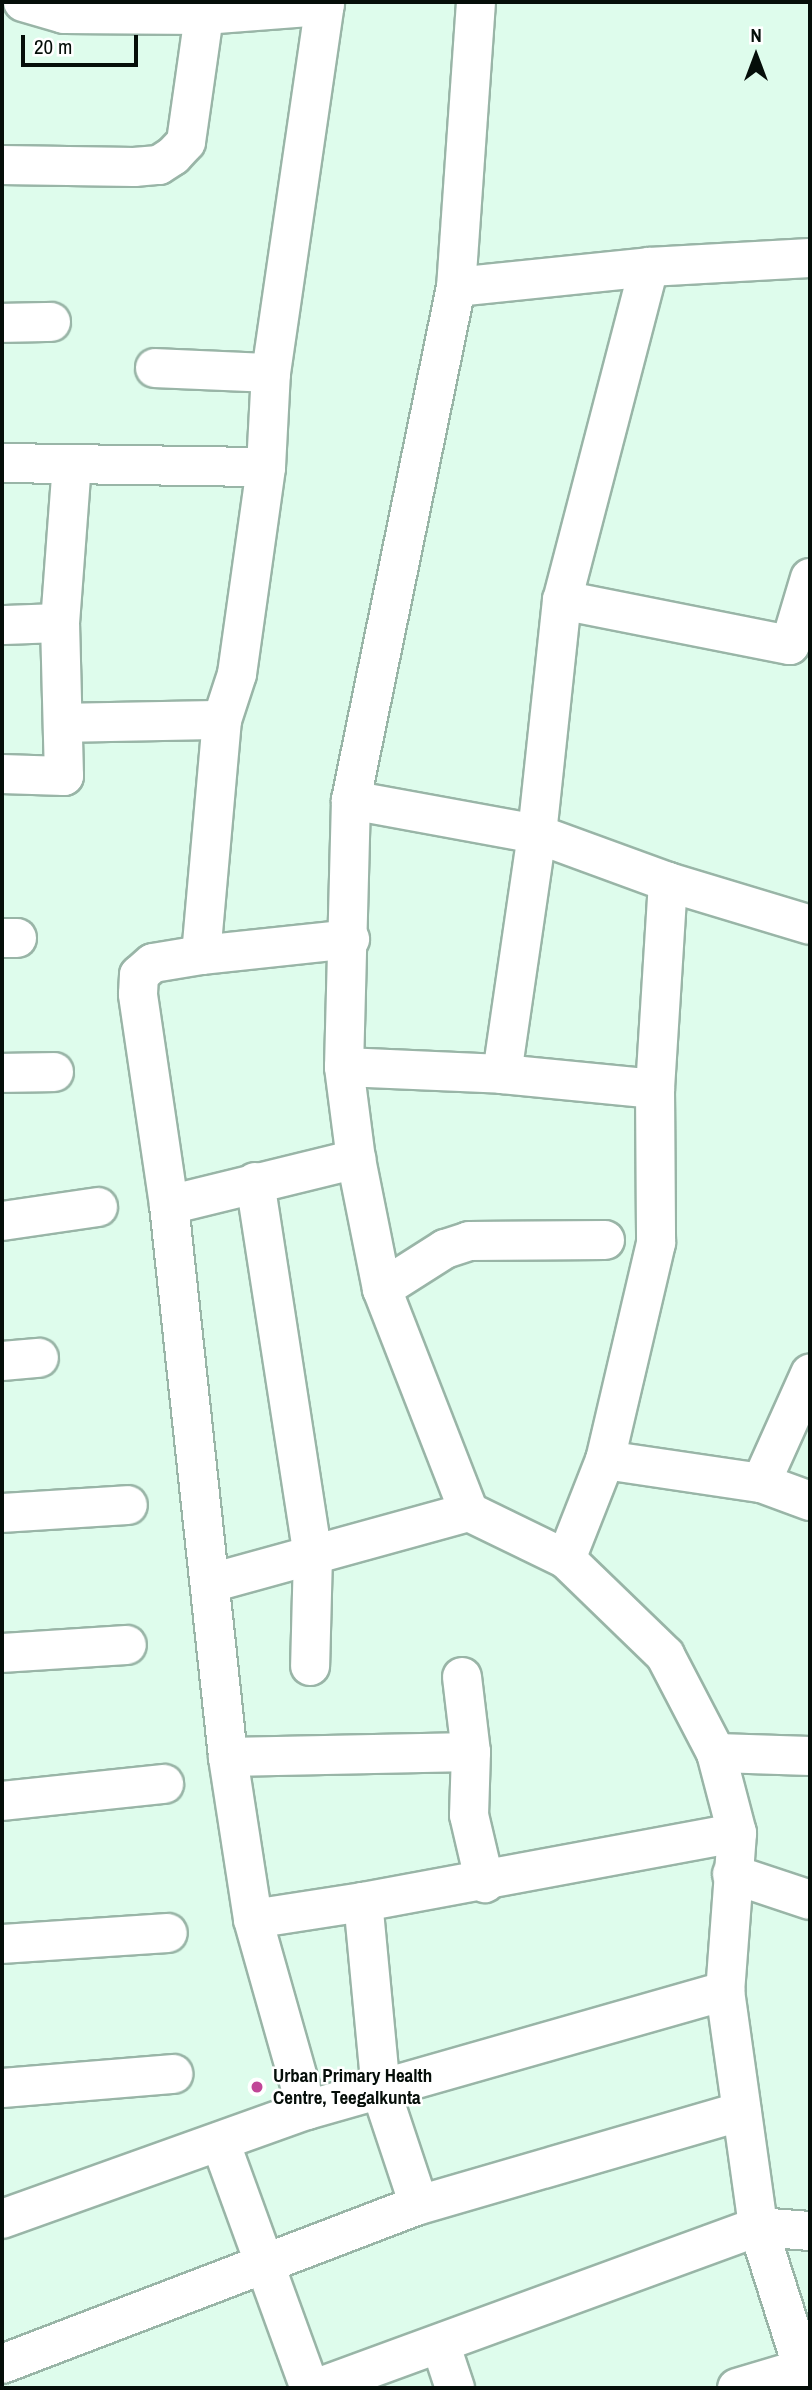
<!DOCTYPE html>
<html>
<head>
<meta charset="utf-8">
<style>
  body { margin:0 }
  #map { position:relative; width:812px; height:2390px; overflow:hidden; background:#defcec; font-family:"Archivo Narrow",sans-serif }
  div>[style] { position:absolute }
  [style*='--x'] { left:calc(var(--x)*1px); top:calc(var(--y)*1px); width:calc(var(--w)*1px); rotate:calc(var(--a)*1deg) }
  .roads { filter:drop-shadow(2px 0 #99b5a7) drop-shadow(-2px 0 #99b5a7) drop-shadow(0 2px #99b5a7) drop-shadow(0 -2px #99b5a7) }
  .street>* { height:38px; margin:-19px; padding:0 19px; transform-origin:19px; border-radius:19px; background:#fff }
  .secondary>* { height:38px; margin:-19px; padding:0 19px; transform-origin:19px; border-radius:19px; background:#fff }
  .dots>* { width:19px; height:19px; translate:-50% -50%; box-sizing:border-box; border:4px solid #fff; border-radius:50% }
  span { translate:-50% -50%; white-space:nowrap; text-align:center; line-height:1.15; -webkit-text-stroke:5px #fff; paint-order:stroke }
  .poi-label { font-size:19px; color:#050e09; font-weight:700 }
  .left { translate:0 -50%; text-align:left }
  .frame { position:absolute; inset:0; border:4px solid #050e09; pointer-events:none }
  .north { position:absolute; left:721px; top:21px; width:70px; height:70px; -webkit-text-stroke:5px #fff; paint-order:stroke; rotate:0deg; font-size:19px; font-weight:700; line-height:28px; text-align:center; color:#050e09 }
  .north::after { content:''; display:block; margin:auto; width:24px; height:32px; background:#050e09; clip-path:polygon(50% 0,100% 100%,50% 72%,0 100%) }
  .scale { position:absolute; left:21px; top:35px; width:117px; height:32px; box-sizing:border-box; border:4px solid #050e09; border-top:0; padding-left:9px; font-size:21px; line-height:24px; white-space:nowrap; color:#050e09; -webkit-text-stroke:5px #fff; paint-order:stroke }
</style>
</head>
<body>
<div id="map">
  <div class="roads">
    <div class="street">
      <i style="--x:23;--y:2;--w:43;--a:16.3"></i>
      <i style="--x:64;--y:14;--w:140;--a:0.4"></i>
      <i style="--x:204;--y:15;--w:121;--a:-4.3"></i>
      <i style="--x:2;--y:165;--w:132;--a:0.9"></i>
      <i style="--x:134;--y:167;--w:25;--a:-5"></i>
      <i style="--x:159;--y:165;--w:17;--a:-33"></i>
      <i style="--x:173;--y:156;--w:19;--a:-47"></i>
      <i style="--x:186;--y:142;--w:128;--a:-81.9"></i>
      <i style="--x:649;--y:267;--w:344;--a:104.6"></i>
      <i style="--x:562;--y:600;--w:232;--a:11.2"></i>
      <i style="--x:790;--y:645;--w:70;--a:-73.4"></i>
      <i style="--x:456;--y:287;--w:194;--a:-5.9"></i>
      <i style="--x:649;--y:267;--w:161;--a:-3.2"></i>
      <i style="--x:2;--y:323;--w:49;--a:-1.2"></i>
      <i style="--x:155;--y:368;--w:116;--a:2.5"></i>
      <i style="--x:2;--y:463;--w:264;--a:0.9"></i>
      <i style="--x:2;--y:625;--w:58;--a:-2"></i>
      <i style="--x:64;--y:723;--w:158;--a:-1.1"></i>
      <i style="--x:2;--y:774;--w:62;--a:1.8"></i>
      <i style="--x:64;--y:776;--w:153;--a:-91.5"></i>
      <i style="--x:60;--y:623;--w:159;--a:-85.7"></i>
      <i style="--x:351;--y:800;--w:189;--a:10.4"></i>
      <i style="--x:537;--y:834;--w:140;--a:20.1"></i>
      <i style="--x:668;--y:882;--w:148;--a:16.8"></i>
      <i style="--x:668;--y:882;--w:207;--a:93.6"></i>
      <i style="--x:655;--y:1089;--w:154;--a:89.6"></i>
      <i style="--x:656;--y:1243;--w:223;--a:103.2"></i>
      <i style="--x:605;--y:1460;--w:158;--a:8.4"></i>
      <i style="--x:761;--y:1483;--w:52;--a:20.2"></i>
      <i style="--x:2;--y:938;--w:15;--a:0"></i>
      <i style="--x:201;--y:955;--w:150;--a:-6.1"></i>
      <i style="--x:344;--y:1067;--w:158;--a:2.5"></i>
      <i style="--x:502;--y:1074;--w:154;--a:5.6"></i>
      <i style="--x:2;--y:1073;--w:52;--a:-1.1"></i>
      <i style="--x:502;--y:1074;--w:243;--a:-81.7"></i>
      <i style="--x:537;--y:834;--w:235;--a:-83.9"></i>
      <i style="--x:255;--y:1182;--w:377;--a:81.2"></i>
      <i style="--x:313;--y:1555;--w:111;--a:91.5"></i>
      <i style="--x:169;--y:1205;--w:193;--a:-13.8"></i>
      <i style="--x:2;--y:1221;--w:97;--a:-8.3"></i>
      <i style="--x:382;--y:1289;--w:75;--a:-32.4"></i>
      <i style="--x:445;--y:1249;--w:25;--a:-18"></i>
      <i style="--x:469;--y:1241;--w:136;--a:-0.4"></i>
      <i style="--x:2;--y:1361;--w:37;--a:-5"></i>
      <i style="--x:761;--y:1483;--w:120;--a:-65.8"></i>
      <i style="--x:2;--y:1513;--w:126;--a:-3.6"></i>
      <i style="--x:566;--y:1559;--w:106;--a:-68.5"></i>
      <i style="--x:211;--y:1583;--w:268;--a:-15.4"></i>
      <i style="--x:2;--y:1653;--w:125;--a:-3.7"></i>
      <i style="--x:462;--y:1677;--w:76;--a:83.2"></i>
      <i style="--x:471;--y:1752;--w:63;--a:91.8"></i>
      <i style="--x:469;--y:1815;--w:70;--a:76.8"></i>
      <i style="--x:716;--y:1753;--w:94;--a:1.8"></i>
      <i style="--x:228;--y:1757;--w:243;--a:-1.2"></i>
      <i style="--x:2;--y:1801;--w:163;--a:-6"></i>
      <i style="--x:732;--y:1874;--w:82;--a:18.4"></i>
      <i style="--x:253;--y:1919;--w:111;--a:-8.8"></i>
      <i style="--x:2;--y:1944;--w:166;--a:-3.8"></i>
      <i style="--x:2;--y:2088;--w:172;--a:-4.7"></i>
      <i style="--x:307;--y:2110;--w:198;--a:-105.8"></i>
      <i style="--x:253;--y:1919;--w:164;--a:-98.8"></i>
      <i style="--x:228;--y:1757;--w:555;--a:-96.1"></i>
      <i style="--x:169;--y:1205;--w:213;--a:-98.4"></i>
      <i style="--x:138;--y:994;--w:19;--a:-87"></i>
      <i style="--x:139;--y:975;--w:18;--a:-41"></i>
      <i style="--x:153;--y:963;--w:49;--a:-9.5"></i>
      <i style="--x:201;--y:955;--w:236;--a:-84.9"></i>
      <i style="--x:222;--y:720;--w:48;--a:-71.9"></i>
      <i style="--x:237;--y:674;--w:209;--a:-82"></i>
      <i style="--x:266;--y:467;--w:94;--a:-87"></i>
      <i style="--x:271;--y:373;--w:375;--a:-81.7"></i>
      <i style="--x:221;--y:2144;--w:260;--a:70"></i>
      <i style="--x:419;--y:2205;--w:120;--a:-108.4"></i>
      <i style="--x:381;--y:2091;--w:190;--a:-95.4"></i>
      <i style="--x:363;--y:1902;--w:380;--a:-10.5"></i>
      <i style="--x:2;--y:2219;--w:324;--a:-19.7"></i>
      <i style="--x:307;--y:2110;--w:435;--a:-15.9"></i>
      <i style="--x:441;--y:2346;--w:44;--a:71.6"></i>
      <i style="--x:2;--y:2364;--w:446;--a:-20.9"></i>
      <i style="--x:419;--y:2205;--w:336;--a:-16.2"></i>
      <i style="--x:317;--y:2388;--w:469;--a:-20.1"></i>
      <i style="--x:758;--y:2227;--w:52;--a:4.4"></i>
      <i style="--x:737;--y:2388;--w:70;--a:-16.6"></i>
    </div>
    <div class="secondary">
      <i style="--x:476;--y:2;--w:286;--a:94"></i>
      <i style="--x:456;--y:287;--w:524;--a:101.57"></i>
      <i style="--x:351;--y:800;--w:267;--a:91.5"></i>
      <i style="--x:344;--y:1067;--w:93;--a:82.6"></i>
      <i style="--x:356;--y:1159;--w:133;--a:78.7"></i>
      <i style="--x:382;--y:1289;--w:239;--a:68.7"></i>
      <i style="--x:469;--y:1512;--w:108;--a:25.9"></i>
      <i style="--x:566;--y:1559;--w:138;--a:44.1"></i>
      <i style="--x:665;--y:1655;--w:110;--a:62.5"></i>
      <i style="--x:716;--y:1753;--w:83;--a:75.3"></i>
      <i style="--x:737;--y:1833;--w:158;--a:94.3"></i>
      <i style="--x:725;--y:1991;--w:238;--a:82"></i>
      <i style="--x:758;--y:2227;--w:169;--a:72.4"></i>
    </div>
  </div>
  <div class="dots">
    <i style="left:257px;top:2087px;background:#c04697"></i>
  </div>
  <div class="poi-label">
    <span class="left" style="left:273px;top:2087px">Urban Primary Health<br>Centre, Teegalkunta</span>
  </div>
  <div class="frame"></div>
  <div class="north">N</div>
  <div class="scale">20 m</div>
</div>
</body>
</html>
